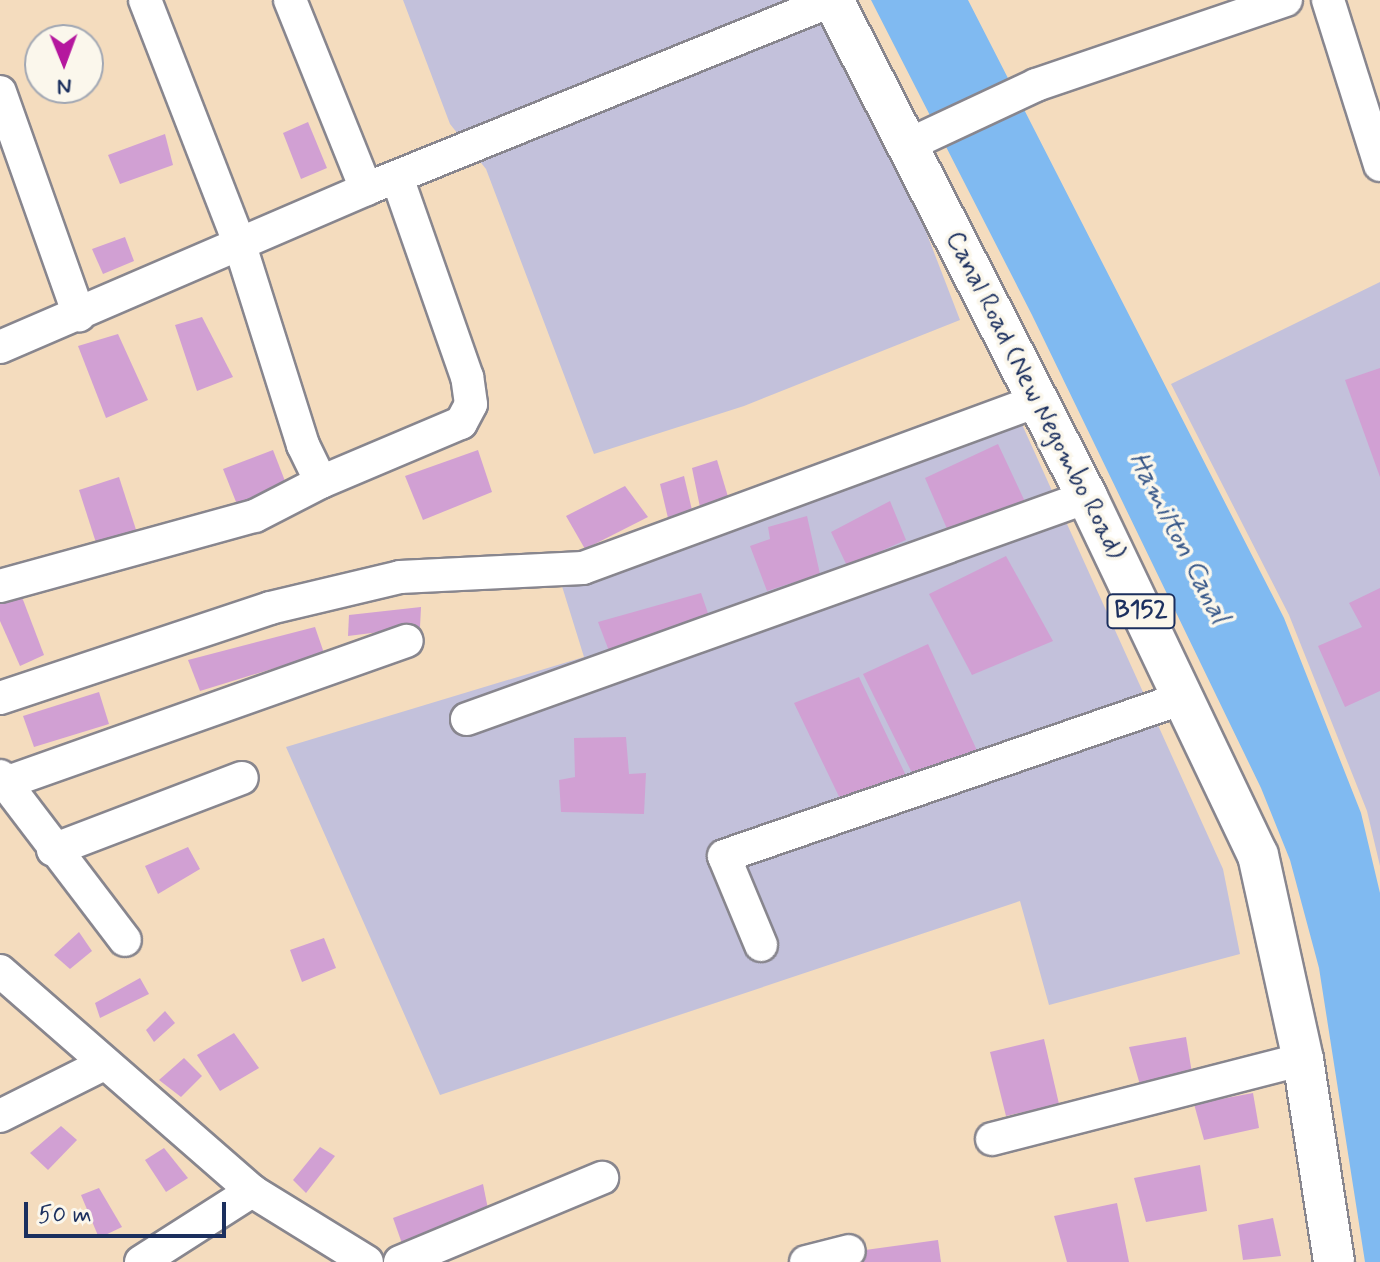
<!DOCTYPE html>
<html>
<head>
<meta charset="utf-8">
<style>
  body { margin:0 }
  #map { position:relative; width:1380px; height:1262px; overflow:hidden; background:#f4dcbe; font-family:Mynerve,sans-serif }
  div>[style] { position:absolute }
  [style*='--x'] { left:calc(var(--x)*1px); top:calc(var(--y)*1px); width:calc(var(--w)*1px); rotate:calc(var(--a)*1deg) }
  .industrial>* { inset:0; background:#c3c1db }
  .water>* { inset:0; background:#80baf1 }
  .building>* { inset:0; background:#d1a0d3 }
  .roads { filter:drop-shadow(2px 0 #88868e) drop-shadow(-2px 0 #88868e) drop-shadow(0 2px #88868e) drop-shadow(0 -2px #88868e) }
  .minor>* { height:32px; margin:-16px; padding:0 16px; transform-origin:16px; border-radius:16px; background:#fff }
  .major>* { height:40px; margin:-20px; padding:0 20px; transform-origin:20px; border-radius:20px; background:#fff }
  span { translate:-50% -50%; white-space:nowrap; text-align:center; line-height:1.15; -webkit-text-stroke:7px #fbf7ec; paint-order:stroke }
  .shield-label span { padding:2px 6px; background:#fbf7ec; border:2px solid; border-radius:6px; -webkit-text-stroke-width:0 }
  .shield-label { font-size:24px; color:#1b2f5e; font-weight:700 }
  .street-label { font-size:26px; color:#1b2f5e }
  .water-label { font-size:28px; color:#39598a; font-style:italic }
  .north { position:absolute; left:24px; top:24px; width:80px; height:80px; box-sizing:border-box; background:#fbf7ec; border:2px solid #a1a7b3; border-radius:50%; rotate:179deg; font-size:22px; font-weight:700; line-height:32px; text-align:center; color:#1b2f5e }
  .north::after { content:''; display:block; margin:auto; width:28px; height:36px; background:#b5179e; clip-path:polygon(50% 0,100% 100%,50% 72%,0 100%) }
  .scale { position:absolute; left:24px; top:1202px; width:202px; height:36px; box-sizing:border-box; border:4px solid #1b2f5e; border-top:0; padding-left:10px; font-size:24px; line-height:28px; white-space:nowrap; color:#1b2f5e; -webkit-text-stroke:6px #fbf7ec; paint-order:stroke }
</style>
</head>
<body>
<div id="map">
  <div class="industrial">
    <i style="clip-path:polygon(403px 0,819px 0,895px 151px,960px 320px,744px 406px,594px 454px,486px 169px,450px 124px)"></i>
    <i style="clip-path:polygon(1380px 282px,1380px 866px,1367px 811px,1289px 615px,1171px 384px)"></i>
    <i style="clip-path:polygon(1020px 420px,1223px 869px,1240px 954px,1049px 1005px,1020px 901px,440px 1095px,286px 747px,584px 657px,561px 583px)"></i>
  </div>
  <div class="water">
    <i style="clip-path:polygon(871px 0,968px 0,1284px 618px,1361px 813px,1380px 893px,1380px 1262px,1365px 1262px,1319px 968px,1290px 860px,1261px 788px,1032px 315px)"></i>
  </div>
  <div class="building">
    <i style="clip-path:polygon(308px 122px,327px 168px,301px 179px,283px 133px)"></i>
    <i style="clip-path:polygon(165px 134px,173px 165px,120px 184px,108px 155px)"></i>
    <i style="clip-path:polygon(125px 237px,134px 261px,103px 274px,92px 249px)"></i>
    <i style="clip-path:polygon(202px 317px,233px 377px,197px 391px,175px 325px)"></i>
    <i style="clip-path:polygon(118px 334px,148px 400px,106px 418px,78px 346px)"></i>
    <i style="clip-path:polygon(1380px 368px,1380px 477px,1345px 380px)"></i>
    <i style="clip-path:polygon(998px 444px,1027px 506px,951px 538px,925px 478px)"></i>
    <i style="clip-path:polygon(273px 450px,290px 494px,240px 512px,223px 469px)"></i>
    <i style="clip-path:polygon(478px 450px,492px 492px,423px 520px,405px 476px)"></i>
    <i style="clip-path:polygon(717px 460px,729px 500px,701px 512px,692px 468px)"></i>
    <i style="clip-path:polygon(684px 476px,692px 510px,668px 518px,660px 484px)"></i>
    <i style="clip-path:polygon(119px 477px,139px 539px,99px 552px,79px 490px)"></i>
    <i style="clip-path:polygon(625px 486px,648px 517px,585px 549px,566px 516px)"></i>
    <i style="clip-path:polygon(890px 501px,906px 540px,847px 566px,831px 532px)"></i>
    <i style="clip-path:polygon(807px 516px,820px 574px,767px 591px,750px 546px,770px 539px,768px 527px)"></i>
    <i style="clip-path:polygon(1006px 556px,1053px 641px,972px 675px,929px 594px)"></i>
    <i style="clip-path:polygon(17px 584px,44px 655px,20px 666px,0 621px,0 589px)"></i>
    <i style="clip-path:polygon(1380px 588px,1380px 691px,1345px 707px,1318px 646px,1362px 627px,1349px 603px)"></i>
    <i style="clip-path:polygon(701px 593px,710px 619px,609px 651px,598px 622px)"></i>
    <i style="clip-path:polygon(421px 607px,420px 627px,348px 636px,349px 615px)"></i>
    <i style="clip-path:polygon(315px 627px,324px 653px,200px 691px,188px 660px)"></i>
    <i style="clip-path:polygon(928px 644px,980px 757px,916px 781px,863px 674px)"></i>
    <i style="clip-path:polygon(859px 677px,910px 784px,845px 809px,794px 703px)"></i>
    <i style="clip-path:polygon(99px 692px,109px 724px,34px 747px,23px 716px)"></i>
    <i style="clip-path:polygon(626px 737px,629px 774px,646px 773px,644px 814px,561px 812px,559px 780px,575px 777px,574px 738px)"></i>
    <i style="clip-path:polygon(188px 847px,200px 869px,158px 894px,145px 866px)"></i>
    <i style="clip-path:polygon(79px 932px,92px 951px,70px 969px,54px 955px)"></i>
    <i style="clip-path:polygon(324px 938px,336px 968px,302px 982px,290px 950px)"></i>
    <i style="clip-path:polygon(140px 978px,149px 994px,100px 1018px,95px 1003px)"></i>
    <i style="clip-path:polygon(165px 1011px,175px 1023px,154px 1042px,146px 1030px)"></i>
    <i style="clip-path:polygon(234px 1033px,259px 1068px,220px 1091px,197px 1055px)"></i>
    <i style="clip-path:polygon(1186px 1037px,1194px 1085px,1143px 1095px,1129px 1047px)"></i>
    <i style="clip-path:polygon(1044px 1039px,1059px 1104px,1006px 1116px,990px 1052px)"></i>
    <i style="clip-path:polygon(184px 1058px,202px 1076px,181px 1097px,159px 1080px)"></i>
    <i style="clip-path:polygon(1253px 1093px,1259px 1128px,1204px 1140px,1194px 1104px)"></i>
    <i style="clip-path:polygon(61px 1126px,77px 1140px,48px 1170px,30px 1153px)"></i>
    <i style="clip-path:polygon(320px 1147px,335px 1156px,306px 1193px,293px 1180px)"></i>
    <i style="clip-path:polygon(164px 1148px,188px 1178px,166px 1192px,145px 1160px)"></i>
    <i style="clip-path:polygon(1200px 1165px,1207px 1211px,1146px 1222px,1134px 1178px)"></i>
    <i style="clip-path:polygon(483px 1184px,490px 1219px,405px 1252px,393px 1218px)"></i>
    <i style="clip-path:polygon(99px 1188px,122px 1227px,99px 1238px,81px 1195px)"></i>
    <i style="clip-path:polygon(1117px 1203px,1129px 1262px,1067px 1262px,1054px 1216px)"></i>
    <i style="clip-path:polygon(1273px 1218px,1281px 1256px,1243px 1260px,1238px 1225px)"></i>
    <i style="clip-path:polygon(938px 1240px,941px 1262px,860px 1262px,858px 1251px)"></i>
  </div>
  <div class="roads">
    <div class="minor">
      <i style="--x:145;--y:0;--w:260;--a:68.8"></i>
      <i style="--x:239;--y:242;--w:213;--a:72.5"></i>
      <i style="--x:303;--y:445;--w:41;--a:64.1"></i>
      <i style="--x:321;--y:482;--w:152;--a:-22.9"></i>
      <i style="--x:461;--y:423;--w:21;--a:-62"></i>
      <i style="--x:471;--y:404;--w:27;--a:-98"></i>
      <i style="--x:467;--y:377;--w:212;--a:-109.3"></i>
      <i style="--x:290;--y:0;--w:204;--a:68.1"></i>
      <i style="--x:1328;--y:0;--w:173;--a:72.5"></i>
      <i style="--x:0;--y:92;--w:237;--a:70.5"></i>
      <i style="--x:908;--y:145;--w:141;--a:-25.1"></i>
      <i style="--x:1036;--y:85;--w:264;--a:-18.8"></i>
      <i style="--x:0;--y:347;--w:399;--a:-23.3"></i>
      <i style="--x:366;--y:189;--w:504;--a:-22.03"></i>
      <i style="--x:0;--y:586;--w:264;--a:-15.4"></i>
      <i style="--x:255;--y:516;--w:74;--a:-27.3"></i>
      <i style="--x:0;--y:698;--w:285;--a:-18.4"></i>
      <i style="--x:270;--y:608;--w:134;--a:-13.4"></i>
      <i style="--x:400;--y:577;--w:183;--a:-2.8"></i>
      <i style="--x:583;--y:568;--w:483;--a:-20.2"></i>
      <i style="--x:467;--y:719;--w:659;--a:-19.7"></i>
      <i style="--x:0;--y:776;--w:206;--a:52.7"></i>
      <i style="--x:5;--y:783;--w:426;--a:-19.5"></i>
      <i style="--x:53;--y:850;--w:202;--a:-20.9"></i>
      <i style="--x:761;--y:945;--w:96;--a:-112.6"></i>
      <i style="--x:724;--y:856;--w:485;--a:-19"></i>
      <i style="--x:0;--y:971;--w:335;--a:41.1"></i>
      <i style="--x:252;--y:1191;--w:135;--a:31.7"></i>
      <i style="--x:0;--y:1116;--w:114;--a:-26.6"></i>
      <i style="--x:992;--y:1139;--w:321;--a:-14.4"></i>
      <i style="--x:141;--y:1262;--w:132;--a:-32.6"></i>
      <i style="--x:400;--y:1262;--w:219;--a:-22.6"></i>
      <i style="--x:806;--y:1262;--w:44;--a:-14.3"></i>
    </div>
    <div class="major">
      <i style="--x:833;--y:0;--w:558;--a:62.93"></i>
      <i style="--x:1087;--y:497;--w:397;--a:64.5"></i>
      <i style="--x:1258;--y:855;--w:209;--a:77.6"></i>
      <i style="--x:1303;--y:1059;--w:205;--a:81.3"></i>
    </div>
  </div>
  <div class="shield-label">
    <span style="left:1141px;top:611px">B152</span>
  </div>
  <div class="street-label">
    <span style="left:1034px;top:396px;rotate:63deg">Canal Road (New Negombo Road)</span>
  </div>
  <div class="water-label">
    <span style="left:1178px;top:538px;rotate:63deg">Hamilton Canal</span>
  </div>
  <div class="north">N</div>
  <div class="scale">50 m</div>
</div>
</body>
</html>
